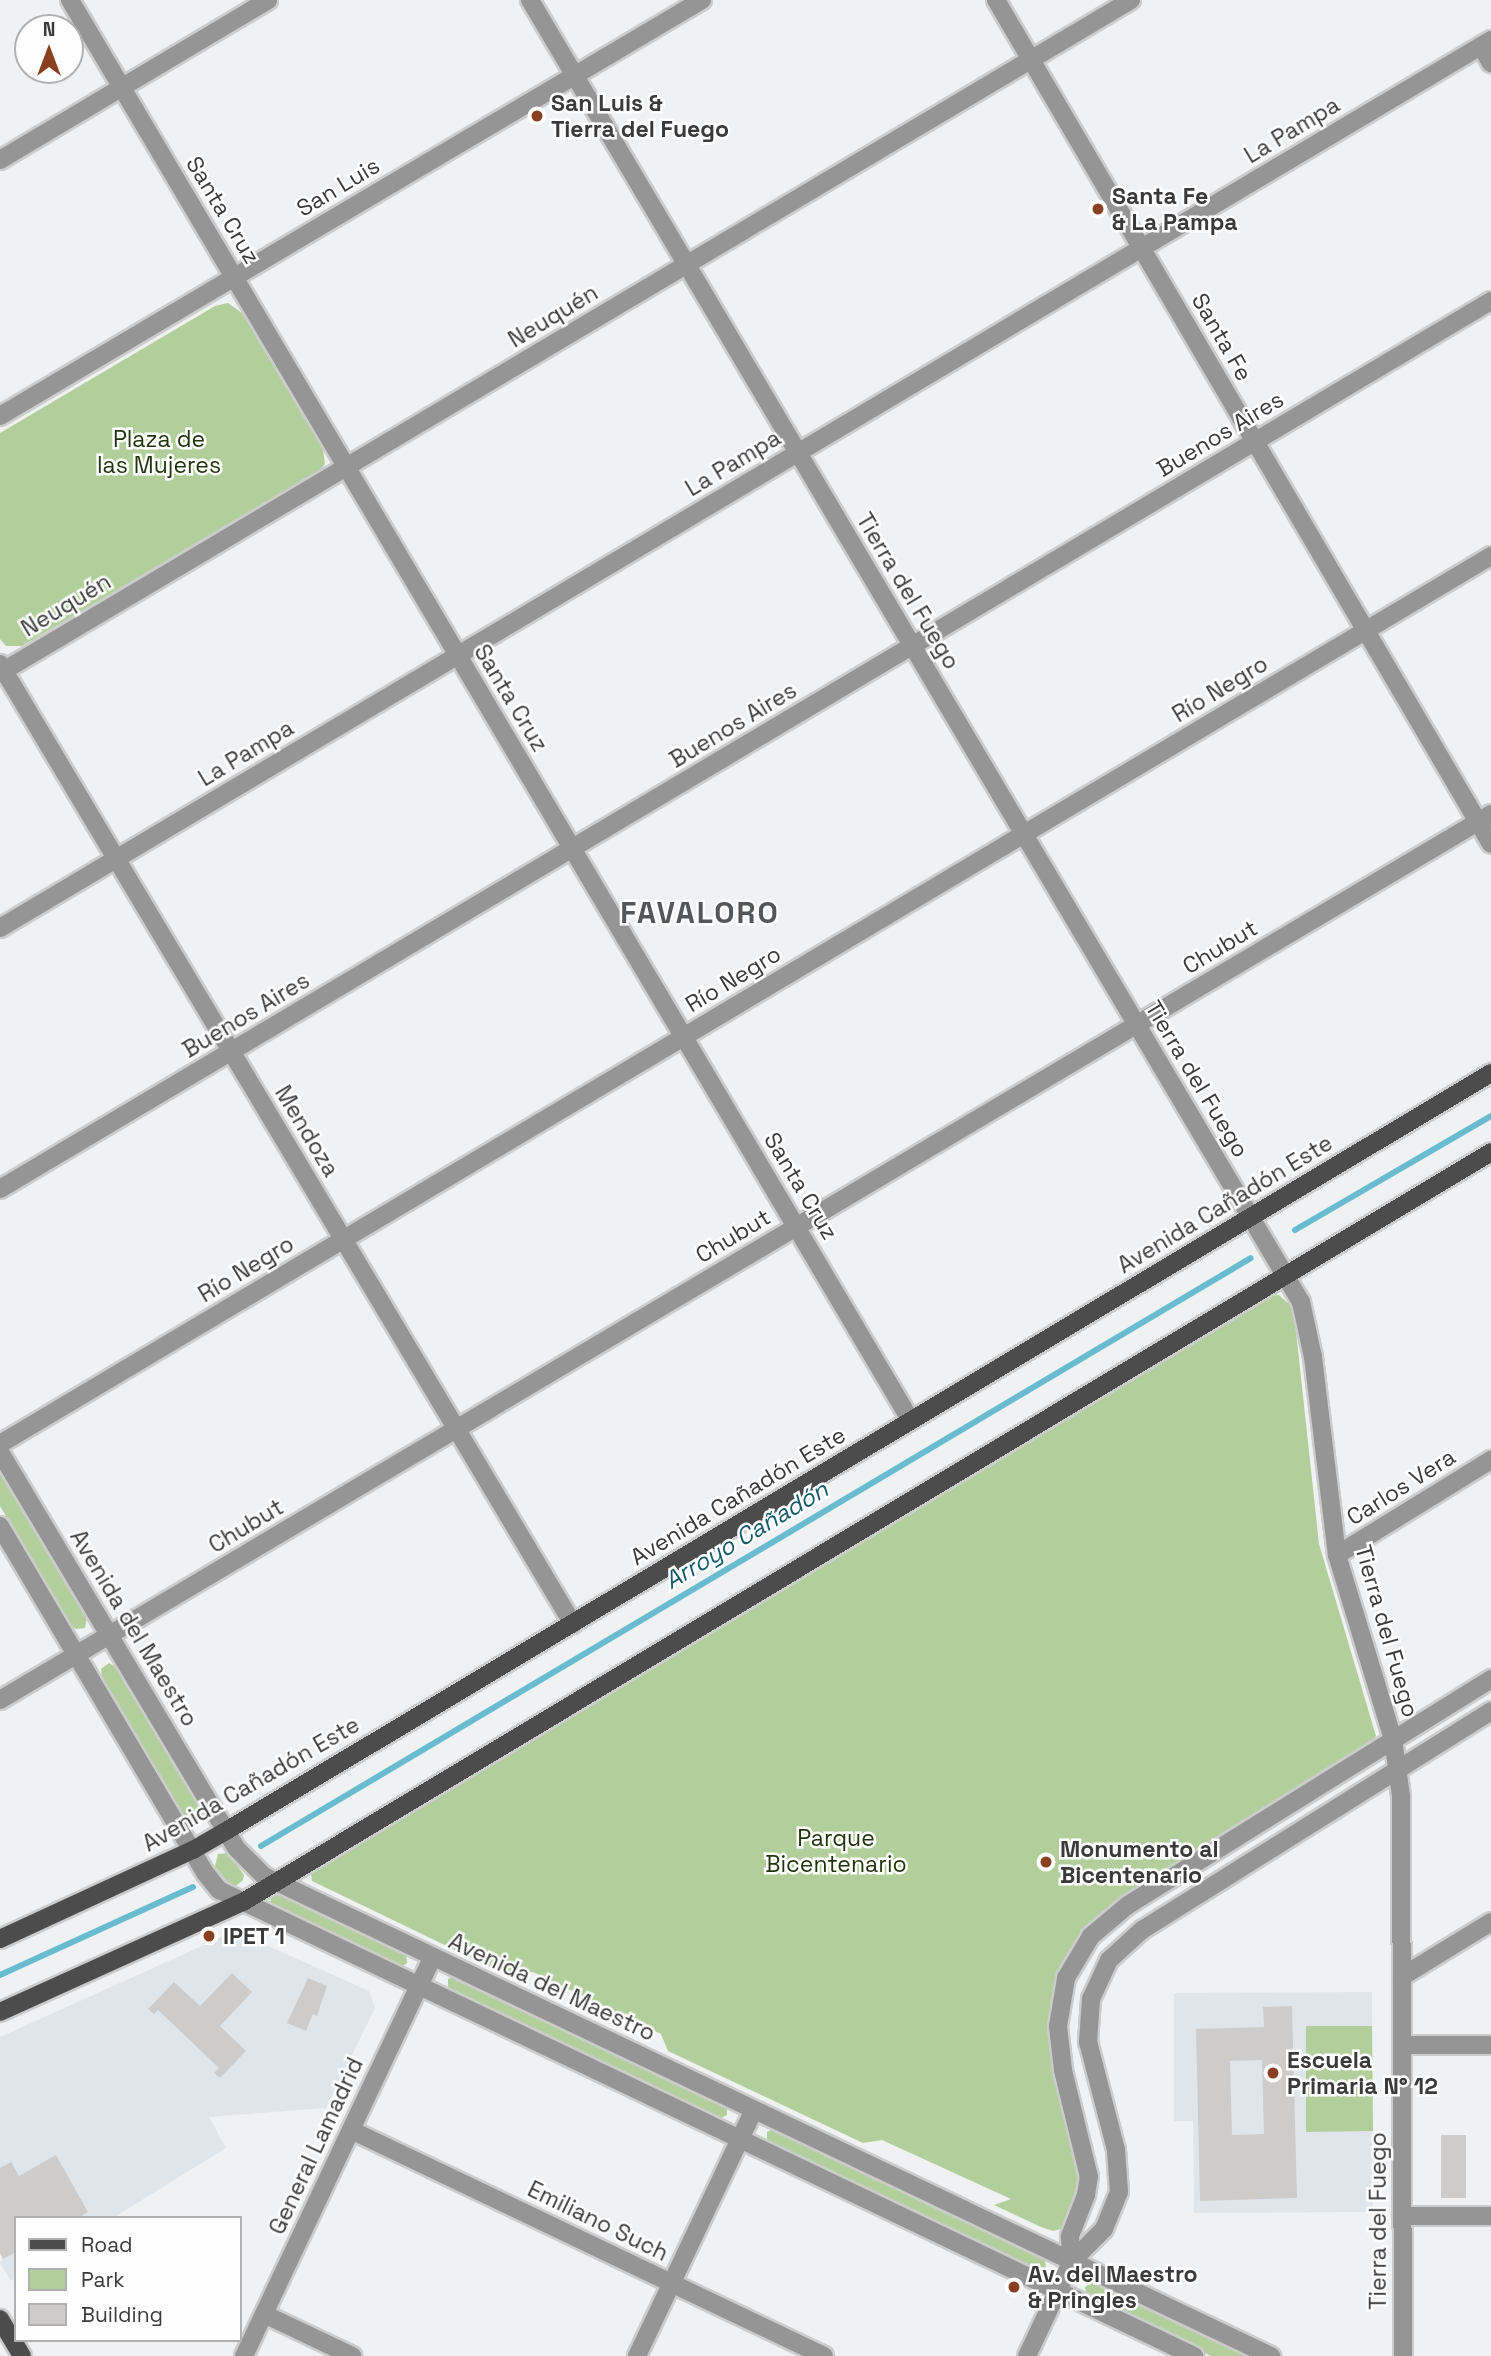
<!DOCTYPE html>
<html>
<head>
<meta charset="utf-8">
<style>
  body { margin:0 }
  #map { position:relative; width:1491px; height:2356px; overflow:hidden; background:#f0f1f2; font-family:"Space Grotesk",sans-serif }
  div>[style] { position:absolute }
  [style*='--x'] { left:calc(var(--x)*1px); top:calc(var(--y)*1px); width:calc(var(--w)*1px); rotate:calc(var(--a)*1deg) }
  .built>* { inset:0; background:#dfe6eb }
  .green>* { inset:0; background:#b2cf9b }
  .stream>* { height:6px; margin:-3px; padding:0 3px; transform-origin:3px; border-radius:3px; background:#69bccf }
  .building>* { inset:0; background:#cdcccb }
  .roads { filter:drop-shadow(2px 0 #cccccd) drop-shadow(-2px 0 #cccccd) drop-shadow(0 2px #cccccd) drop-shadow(0 -2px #cccccd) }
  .minor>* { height:18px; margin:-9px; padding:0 9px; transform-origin:9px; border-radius:9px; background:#969595 }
  .major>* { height:18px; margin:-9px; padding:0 9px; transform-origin:9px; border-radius:9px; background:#4d4c4c }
  .dots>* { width:19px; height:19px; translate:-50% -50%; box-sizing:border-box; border:4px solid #fefeff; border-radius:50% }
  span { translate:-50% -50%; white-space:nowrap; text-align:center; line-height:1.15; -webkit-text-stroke:5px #fefeff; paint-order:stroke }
  .poi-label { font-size:23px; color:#3a3a3b; font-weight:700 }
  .left { translate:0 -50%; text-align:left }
  .street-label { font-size:23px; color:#3a3a3b }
  .park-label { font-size:23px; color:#1f330a }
  .water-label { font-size:24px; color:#145a68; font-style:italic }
  .district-label { font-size:30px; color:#555657; font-weight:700; letter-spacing:2px }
  .legend { position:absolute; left:14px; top:2216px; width:228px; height:126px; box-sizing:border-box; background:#fefeff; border:2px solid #b0b0b1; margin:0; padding:9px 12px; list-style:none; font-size:21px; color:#3a3a3b }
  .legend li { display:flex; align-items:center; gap:14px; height:35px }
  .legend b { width:35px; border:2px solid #b0b0b1 }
  .north { position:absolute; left:14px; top:14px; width:70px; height:70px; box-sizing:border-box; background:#fefeff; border:2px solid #b0b0b1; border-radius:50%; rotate:0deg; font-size:19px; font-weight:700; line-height:28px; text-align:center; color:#3a3a3b }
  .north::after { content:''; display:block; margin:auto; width:24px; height:32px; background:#884020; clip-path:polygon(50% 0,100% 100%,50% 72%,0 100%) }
</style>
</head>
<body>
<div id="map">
  <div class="built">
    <i style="clip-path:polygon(235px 1931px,369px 1991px,375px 2008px,326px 2108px,209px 2117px,226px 2148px,113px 2218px,16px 2218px,16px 2278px,11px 2281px,0 2263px,3px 2259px,0 2253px,0 2037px)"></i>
    <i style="clip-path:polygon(1372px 1992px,1373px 2212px,1194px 2213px,1193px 2121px,1174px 2121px,1174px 1993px)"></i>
  </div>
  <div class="green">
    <i style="clip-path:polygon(228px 303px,242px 313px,323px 449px,325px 464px,319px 471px,22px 646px,6px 646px,0 639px,0 433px,215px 306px)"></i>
    <i style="clip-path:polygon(1279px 1295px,1291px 1306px,1296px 1331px,1319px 1544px,1376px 1736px,1369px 1745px,1132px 1891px,1110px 1906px,1078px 1940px,1065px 1961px,1055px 1985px,1052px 2011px,1080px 2172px,1080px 2188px,1064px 2228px,1053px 2231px,1041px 2227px,994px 2205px,1011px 2199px,882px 2140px,863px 2143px,668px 2051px,661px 2034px,533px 1972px,513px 1978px,312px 1881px,311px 1874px,316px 1867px,1268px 1296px)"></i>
    <i style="clip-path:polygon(0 1471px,87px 1617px,85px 1628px,76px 1629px,71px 1626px,0 1506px)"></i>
    <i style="clip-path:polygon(109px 1663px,119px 1669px,203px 1812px,200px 1823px,191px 1824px,186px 1821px,102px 1679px,101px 1669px)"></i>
    <i style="clip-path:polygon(228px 1853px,244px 1875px,243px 1880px,236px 1886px,228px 1883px,215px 1866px,218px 1854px)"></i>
    <i style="clip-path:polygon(279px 1893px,406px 1952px,407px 1963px,400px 1968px,270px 1906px,271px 1896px)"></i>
    <i style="clip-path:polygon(456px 1976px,727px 2106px,727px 2115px,717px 2120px,448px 1992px,448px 1979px)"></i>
    <i style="clip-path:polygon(1306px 2026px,1372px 2026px,1373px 2131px,1306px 2132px)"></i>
    <i style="clip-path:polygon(776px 2128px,1044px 2256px,1046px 2267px,1039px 2272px,767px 2144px,767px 2132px)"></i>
    <i style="clip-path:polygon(1095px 2281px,1254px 2356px,1211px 2356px,1087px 2296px,1085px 2287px)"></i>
  </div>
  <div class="stream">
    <i style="--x:1295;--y:1230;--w:227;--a:-30.2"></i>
    <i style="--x:261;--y:1846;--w:1151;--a:-30.71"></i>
    <i style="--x:0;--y:1975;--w:212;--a:-24.5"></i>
  </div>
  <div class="building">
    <i style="clip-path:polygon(232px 1973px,252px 1992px,220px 2026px,246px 2051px,220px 2078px,214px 2073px,219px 2068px,158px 2010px,154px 2014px,148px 2009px,174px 1982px,200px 2006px)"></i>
    <i style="clip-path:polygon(308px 1978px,327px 1986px,317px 2016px,313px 2014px,306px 2031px,287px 2023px)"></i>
    <i style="clip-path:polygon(evenodd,1292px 2006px,1297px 2198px,1200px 2201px,1196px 2029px,1264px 2027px,1263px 2007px,1292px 2006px,1262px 2060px,1264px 2134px,1232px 2135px,1230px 2061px,1262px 2060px)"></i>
    <i style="clip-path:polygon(1441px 2135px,1466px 2135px,1466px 2198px,1441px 2198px)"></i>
    <i style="clip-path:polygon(56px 2155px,88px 2212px,78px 2218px,16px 2218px,16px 2252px,3px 2259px,0 2253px,0 2168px,11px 2162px,19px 2176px)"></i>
  </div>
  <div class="roads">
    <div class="minor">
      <i style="--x:70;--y:0;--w:1651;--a:59.38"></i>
      <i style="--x:530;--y:0;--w:1513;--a:59.37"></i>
      <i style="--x:1301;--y:1302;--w:56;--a:77.7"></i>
      <i style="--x:1313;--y:1357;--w:199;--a:83.1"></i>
      <i style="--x:1337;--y:1555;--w:192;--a:73.1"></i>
      <i style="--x:1393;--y:1739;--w:58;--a:82"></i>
      <i style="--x:1401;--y:1796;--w:560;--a:89.8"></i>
      <i style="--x:996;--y:0;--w:978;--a:59.61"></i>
      <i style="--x:1481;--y:46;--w:20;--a:60"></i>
      <i style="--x:0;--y:160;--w:312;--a:-30.8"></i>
      <i style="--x:0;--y:416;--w:816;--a:-30.65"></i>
      <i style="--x:0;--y:664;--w:1118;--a:59.17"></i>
      <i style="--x:0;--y:673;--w:1316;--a:-30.75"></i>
      <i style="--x:0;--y:928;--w:1735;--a:-30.78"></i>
      <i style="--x:0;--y:1189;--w:1735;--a:-30.78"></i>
      <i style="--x:0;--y:1444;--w:1735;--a:-30.78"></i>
      <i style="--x:0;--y:1452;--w:461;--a:59.2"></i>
      <i style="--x:236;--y:1848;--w:40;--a:45"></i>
      <i style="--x:264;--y:1876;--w:1116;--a:25.49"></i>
      <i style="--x:0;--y:1526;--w:404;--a:59.4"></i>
      <i style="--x:206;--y:1874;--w:21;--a:51"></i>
      <i style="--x:219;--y:1890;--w:1081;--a:25.55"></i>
      <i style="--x:1337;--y:1555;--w:181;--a:-31.7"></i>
      <i style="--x:0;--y:1700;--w:1734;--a:-30.72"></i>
      <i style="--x:1403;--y:1976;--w:103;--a:-31.5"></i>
      <i style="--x:1403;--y:2045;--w:88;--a:0"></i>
      <i style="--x:351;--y:2130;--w:524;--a:25.54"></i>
      <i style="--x:1403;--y:2216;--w:88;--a:0"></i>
      <i style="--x:1072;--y:2261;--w:25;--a:-95"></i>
      <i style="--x:1070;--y:2236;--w:44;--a:-68.7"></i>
      <i style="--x:1086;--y:2195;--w:18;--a:-81"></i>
      <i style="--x:1089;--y:2177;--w:110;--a:-103.7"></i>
      <i style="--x:1063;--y:2070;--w:44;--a:-96.5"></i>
      <i style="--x:1058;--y:2026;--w:49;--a:-80.5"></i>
      <i style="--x:1066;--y:1978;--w:49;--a:-59.2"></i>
      <i style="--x:1091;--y:1936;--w:48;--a:-40"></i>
      <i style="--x:1128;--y:1905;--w:428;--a:-31.9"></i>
      <i style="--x:264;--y:2314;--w:98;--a:25.5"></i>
      <i style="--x:244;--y:2356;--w:441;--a:-64.7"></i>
      <i style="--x:637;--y:2356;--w:272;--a:-64.6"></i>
      <i style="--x:1027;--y:2356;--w:105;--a:-64.7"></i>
      <i style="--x:1072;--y:2261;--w:45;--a:-45"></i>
      <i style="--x:1104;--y:2229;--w:40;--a:-68"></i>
      <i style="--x:1119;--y:2192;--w:42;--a:-94.1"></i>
      <i style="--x:1116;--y:2150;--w:112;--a:-104.5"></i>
      <i style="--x:1088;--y:2042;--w:43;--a:-86"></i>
      <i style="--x:1091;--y:1999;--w:43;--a:-65.2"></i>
      <i style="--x:1109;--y:1960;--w:45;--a:-42.3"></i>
      <i style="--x:1142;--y:1930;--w:412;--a:-32.1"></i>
    </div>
    <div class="major">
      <i style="--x:0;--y:1939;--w:213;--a:-24.8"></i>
      <i style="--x:193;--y:1850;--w:38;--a:-30"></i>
      <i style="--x:226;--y:1831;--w:1475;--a:-30.93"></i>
      <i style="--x:0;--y:2012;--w:267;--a:-24.4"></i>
      <i style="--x:243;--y:1902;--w:1456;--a:-31"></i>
      <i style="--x:0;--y:2319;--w:43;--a:59.3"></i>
    </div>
  </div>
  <div class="dots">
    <i style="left:537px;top:116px;background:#884020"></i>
    <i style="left:1098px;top:209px;background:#884020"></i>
    <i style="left:1046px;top:1862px;background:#884020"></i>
    <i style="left:209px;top:1936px;background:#884020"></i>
    <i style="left:1273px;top:2073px;background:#884020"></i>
    <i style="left:1014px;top:2287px;background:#884020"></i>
  </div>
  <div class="poi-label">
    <span class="left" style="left:551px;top:116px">San Luis &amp;<br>Tierra del Fuego</span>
    <span class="left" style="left:1112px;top:209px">Santa Fe<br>&amp; La Pampa</span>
    <span class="left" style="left:1060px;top:1862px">Monumento al<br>Bicentenario</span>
    <span class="left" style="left:223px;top:1936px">IPET 1</span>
    <span class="left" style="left:1287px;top:2073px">Escuela<br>Primaria N° 12</span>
    <span class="left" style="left:1028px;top:2287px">Av. del Maestro<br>&amp; Pringles</span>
  </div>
  <div class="street-label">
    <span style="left:1292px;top:130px;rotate:-31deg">La Pampa</span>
    <span style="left:338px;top:187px;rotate:-31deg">San Luis</span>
    <span style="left:223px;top:210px;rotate:59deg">Santa Cruz</span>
    <span style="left:553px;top:316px;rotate:-31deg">Neuquén</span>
    <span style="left:1222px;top:337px;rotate:60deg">Santa Fe</span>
    <span style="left:1220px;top:434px;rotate:-31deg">Buenos Aires</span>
    <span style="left:733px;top:463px;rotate:-31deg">La Pampa</span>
    <span style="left:908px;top:591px;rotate:59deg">Tierra del Fuego</span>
    <span style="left:66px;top:605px;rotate:-31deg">Neuquén</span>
    <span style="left:1220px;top:689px;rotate:-31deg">Río Negro</span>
    <span style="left:511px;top:698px;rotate:59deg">Santa Cruz</span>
    <span style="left:733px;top:725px;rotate:-31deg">Buenos Aires</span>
    <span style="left:246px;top:753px;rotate:-31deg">La Pampa</span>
    <span style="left:1220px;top:947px;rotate:-31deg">Chubut</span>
    <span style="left:733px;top:979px;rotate:-31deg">Río Negro</span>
    <span style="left:246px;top:1015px;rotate:-31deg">Buenos Aires</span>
    <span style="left:1197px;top:1079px;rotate:59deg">Tierra del Fuego</span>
    <span style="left:307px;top:1131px;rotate:59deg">Mendoza</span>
    <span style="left:801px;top:1186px;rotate:59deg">Santa Cruz</span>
    <span style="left:1225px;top:1204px;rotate:-31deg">Avenida Cañadón Este</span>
    <span style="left:733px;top:1236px;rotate:-31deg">Chubut</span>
    <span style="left:246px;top:1269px;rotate:-31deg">Río Negro</span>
    <span style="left:1401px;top:1487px;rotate:-32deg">Carlos Vera</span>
    <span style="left:738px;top:1496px;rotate:-31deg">Avenida Cañadón Este</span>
    <span style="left:246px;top:1526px;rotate:-31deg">Chubut</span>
    <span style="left:134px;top:1628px;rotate:59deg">Avenida del Maestro</span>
    <span style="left:1387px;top:1631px;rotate:74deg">Tierra del Fuego</span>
    <span style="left:251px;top:1784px;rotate:-30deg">Avenida Cañadón Este</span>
    <span style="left:552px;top:1987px;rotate:25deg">Avenida del Maestro</span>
    <span style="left:316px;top:2146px;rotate:-65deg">General Lamadrid</span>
    <span style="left:598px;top:2221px;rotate:26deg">Emiliano Such</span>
    <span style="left:1378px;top:2221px;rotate:-90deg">Tierra del Fuego</span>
  </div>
  <div class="park-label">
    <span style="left:159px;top:452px">Plaza de<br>las Mujeres</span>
    <span style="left:836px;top:1851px">Parque<br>Bicentenario</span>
  </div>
  <div class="water-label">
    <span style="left:746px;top:1535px;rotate:-31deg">Arroyo Cañadón</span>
  </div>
  <div class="district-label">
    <span style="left:700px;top:913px">FAVALORO</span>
  </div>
  <ul class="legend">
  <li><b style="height:9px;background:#4d4c4c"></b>Road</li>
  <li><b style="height:19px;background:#b2cf9b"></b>Park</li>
  <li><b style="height:19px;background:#cdcccb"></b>Building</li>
  </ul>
  <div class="north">N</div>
</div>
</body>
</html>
